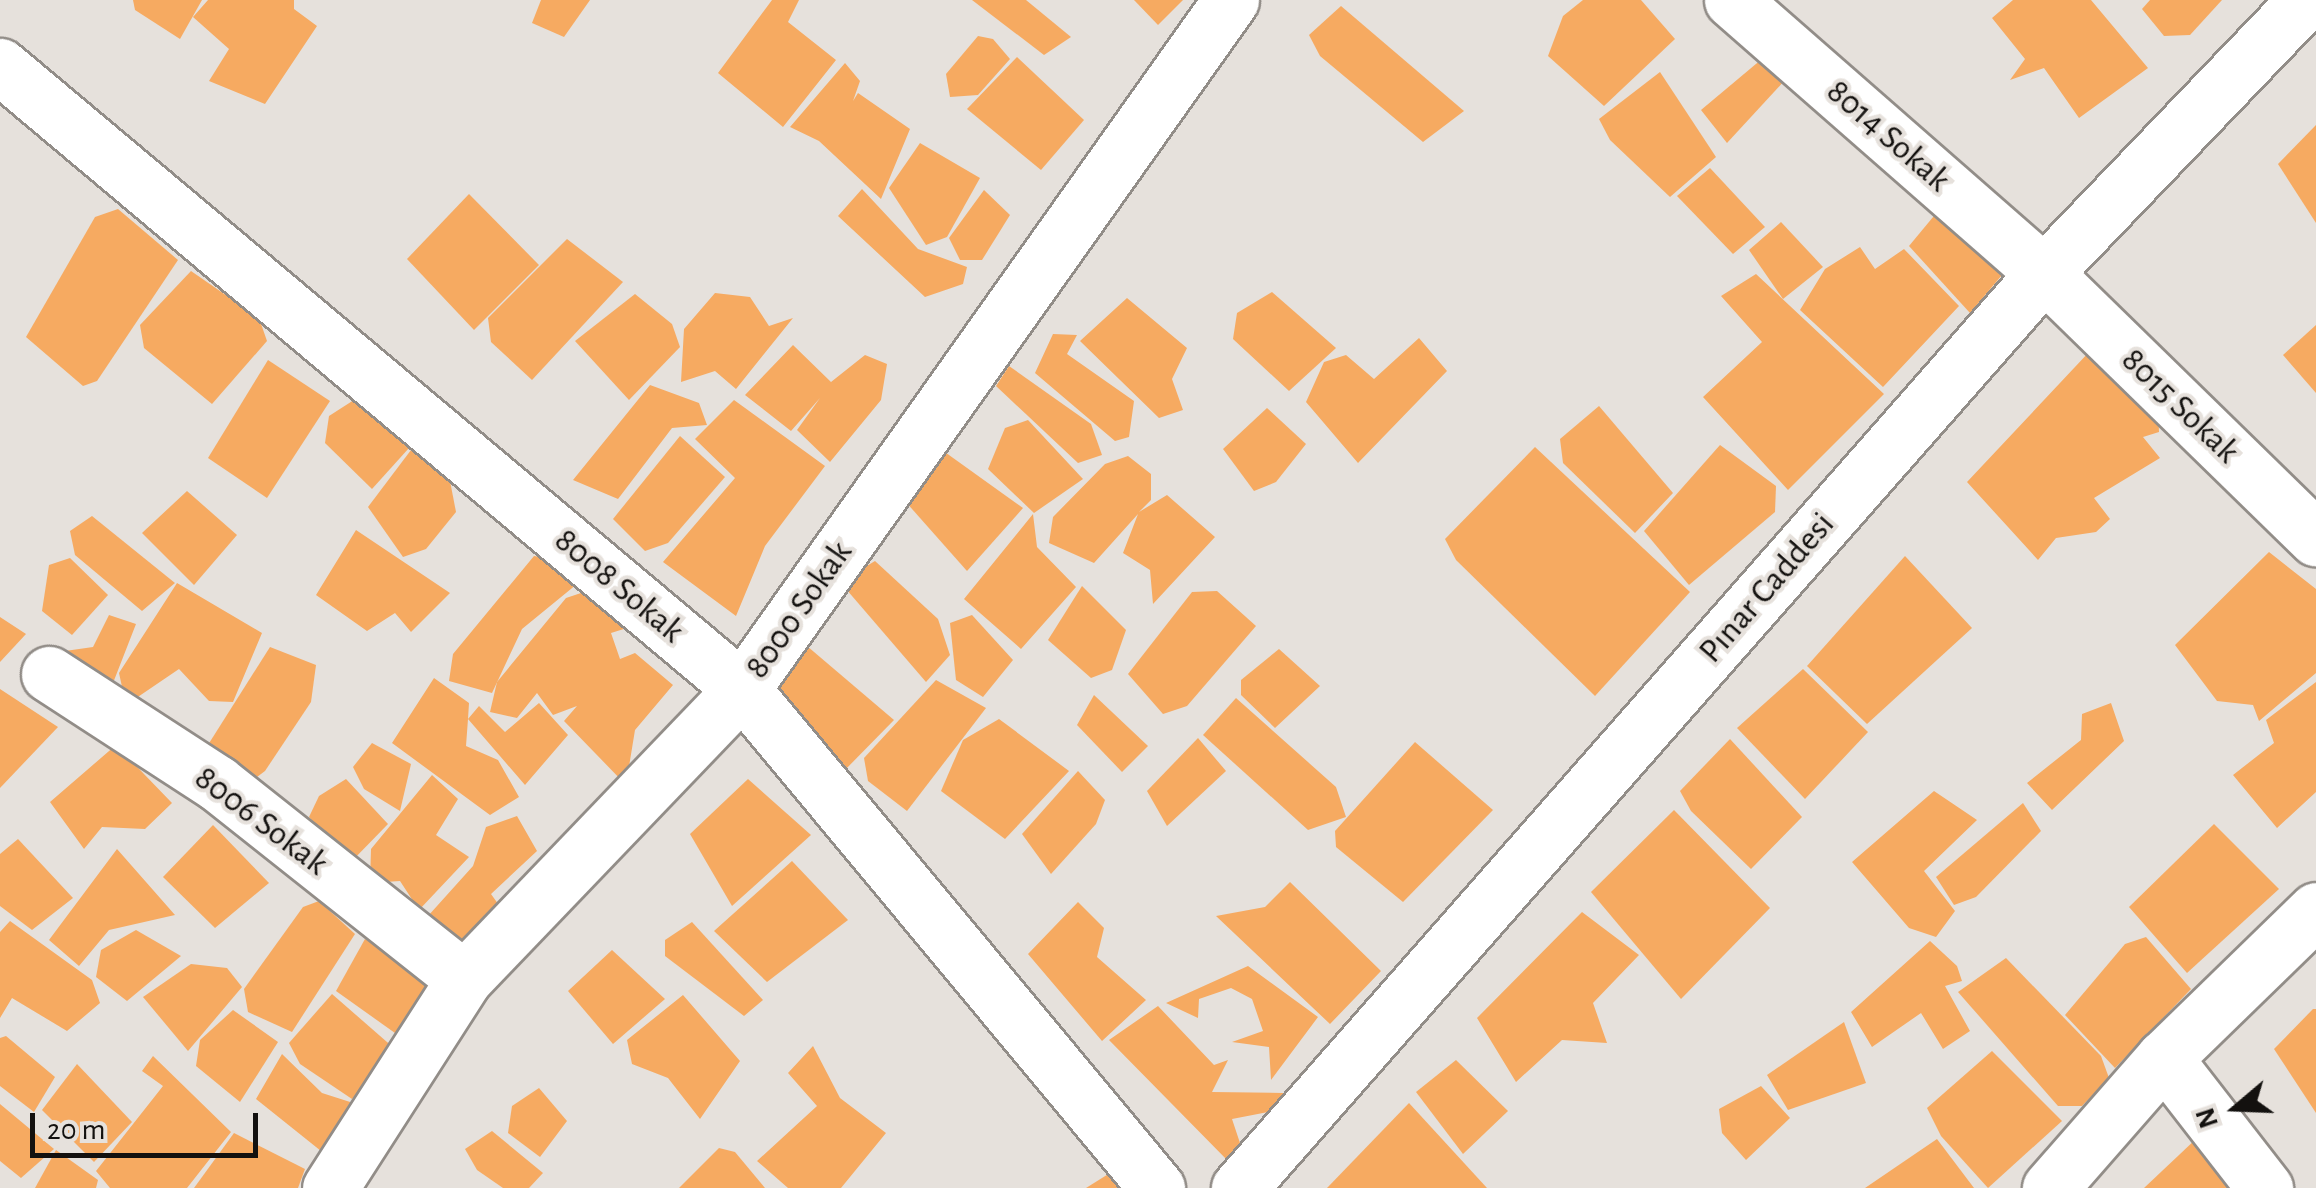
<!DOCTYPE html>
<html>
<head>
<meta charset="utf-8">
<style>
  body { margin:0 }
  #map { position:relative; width:2316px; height:1188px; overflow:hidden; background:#e6e1dc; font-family:"Alegreya Sans",sans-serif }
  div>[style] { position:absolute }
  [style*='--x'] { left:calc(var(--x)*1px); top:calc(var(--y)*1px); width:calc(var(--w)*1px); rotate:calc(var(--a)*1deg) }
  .building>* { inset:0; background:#f6aa61 }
  .roads { filter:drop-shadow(2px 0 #928d88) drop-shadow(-2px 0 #928d88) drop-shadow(0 2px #928d88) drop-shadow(0 -2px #928d88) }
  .minor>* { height:55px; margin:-27.5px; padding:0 27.5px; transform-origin:27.5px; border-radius:27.5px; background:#fff }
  span { translate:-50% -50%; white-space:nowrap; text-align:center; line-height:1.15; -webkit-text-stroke:8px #e6e1dc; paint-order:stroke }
  .street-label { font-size:35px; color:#13110f }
  .north { position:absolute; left:2186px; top:1058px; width:100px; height:100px; -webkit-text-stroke:8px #e6e1dc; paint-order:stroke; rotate:251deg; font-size:28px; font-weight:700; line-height:40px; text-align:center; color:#13110f }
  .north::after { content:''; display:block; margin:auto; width:35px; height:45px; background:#13110f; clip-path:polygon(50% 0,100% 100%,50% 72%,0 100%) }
  .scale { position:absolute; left:30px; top:1113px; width:228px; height:45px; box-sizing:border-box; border:5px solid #13110f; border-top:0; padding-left:12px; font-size:30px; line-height:35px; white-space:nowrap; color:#13110f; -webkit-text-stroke:8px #e6e1dc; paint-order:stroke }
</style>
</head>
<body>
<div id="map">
  <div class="building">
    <i style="clip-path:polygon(133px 0,202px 0,180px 39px,135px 10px)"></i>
    <i style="clip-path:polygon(208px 0,294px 0,294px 9px,317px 26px,265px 104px,209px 81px,229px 49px,193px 17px)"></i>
    <i style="clip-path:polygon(541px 0,590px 0,564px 37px,532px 23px)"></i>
    <i style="clip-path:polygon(772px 0,799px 0,788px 22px,836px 60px,783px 127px,718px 73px)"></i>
    <i style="clip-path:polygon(972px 0,1026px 0,1071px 37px,1044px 55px)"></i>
    <i style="clip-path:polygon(1134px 0,1183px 0,1158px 25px)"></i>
    <i style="clip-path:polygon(1583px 0,1641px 0,1675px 39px,1604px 106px,1548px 56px,1563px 16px)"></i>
    <i style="clip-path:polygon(2013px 0,2091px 0,2148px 68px,2079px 118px,2044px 68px,2010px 80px,2025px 59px,1992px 18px)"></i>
    <i style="clip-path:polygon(2150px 0,2222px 0,2190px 35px,2164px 36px,2142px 9px)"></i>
    <i style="clip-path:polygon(1341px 6px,1464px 111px,1423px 142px,1320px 56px,1309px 35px)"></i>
    <i style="clip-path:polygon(978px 36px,993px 39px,1010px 59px,978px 95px,950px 97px,946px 74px)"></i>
    <i style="clip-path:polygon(1775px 48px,1786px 79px,1727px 143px,1701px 110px)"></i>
    <i style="clip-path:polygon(1017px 57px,1084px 120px,1041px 170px,967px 109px)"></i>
    <i style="clip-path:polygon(845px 63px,860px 81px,853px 101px,858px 93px,910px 129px,881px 199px,819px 141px,790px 127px)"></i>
    <i style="clip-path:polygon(1660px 72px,1716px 157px,1670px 197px,1610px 140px,1599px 119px)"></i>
    <i style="clip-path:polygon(2316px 125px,2316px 223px,2278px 164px)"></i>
    <i style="clip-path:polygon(920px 143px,980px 178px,947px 237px,926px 245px,889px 188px)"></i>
    <i style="clip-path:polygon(1710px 168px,1765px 227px,1733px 254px,1677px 196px)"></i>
    <i style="clip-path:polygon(862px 189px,918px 249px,967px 267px,963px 284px,925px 297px,838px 216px)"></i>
    <i style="clip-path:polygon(984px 190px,1010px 215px,982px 260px,960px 260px,949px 238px)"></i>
    <i style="clip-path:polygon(469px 194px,539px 265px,474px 330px,407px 259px)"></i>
    <i style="clip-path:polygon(1948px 199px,2013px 262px,1970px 313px,1909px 246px)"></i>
    <i style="clip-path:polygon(118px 209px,178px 260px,97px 381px,83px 386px,26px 337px,95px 217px)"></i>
    <i style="clip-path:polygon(1781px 222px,1823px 267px,1783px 299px,1749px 250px)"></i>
    <i style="clip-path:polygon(567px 239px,623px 282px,532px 380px,491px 342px,488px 318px)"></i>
    <i style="clip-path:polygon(1860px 247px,1875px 269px,1904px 249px,1959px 306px,1883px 387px,1800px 310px,1825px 269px)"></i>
    <i style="clip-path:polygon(191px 271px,259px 318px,267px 341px,212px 404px,144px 348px,140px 325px)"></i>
    <i style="clip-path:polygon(1756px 274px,1884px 394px,1788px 490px,1703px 397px,1762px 342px,1721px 296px)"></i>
    <i style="clip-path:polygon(1272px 292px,1336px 348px,1289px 391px,1233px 339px,1237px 313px)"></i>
    <i style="clip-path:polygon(715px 293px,750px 297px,769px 326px,793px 318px,736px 389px,715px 371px,681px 382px,684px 329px)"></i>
    <i style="clip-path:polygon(635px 294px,672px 324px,680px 347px,629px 400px,575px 341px)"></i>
    <i style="clip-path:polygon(1127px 298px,1187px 348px,1172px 379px,1183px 410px,1159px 418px,1080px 341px)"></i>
    <i style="clip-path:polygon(2316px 325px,2316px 393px,2283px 355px)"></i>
    <i style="clip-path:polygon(1053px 334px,1077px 335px,1067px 354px,1134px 401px,1129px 437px,1115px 441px,1035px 373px)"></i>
    <i style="clip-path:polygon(1419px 338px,1447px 371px,1358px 463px,1306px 402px,1324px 362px,1346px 355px,1374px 379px)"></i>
    <i style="clip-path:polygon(793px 345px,831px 382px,865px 355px,887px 364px,881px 400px,830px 462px,797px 430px,820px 398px,791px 431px,745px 395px)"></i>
    <i style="clip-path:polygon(2090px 351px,2158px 406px,2159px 432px,2143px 437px,2160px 458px,2094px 498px,2110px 519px,2096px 532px,2056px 538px,2038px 560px,1967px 482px)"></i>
    <i style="clip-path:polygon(268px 360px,330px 401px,267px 498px,208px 458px)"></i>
    <i style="clip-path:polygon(1009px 366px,1091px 424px,1102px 455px,1078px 463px,996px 386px)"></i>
    <i style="clip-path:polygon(650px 385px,699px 403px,707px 425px,672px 428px,618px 499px,573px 480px)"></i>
    <i style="clip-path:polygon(357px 398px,409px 448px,372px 489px,325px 443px,329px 416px)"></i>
    <i style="clip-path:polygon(734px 400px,825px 466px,765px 546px,736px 616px,663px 562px,735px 478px,695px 439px)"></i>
    <i style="clip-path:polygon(1599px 406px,1673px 493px,1635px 533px,1563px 463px,1560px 439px)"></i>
    <i style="clip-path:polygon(1267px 408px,1306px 444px,1276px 482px,1254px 491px,1223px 449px)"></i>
    <i style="clip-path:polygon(1028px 420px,1083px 479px,1034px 513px,988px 469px,1005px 428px)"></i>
    <i style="clip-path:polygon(680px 436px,725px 477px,668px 543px,645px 551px,613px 519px)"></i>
    <i style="clip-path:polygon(1720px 445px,1776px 486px,1775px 512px,1689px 585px,1644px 531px)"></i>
    <i style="clip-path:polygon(1535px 447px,1690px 592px,1595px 696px,1456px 560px,1445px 539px)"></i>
    <i style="clip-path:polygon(411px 450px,445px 455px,456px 512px,426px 549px,403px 557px,368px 507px)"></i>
    <i style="clip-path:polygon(942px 450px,1023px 508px,967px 571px,897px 492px)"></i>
    <i style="clip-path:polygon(1128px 456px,1151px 474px,1151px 500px,1139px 512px,1167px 495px,1215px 537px,1153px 604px,1150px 570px,1123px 553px,1138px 514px,1094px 563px,1049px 543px,1053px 517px,1105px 464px)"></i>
    <i style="clip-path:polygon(187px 491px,237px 535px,194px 585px,142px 533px)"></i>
    <i style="clip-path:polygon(1033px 514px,1037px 547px,1076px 587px,1021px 649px,964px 599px)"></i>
    <i style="clip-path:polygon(92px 516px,175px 583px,142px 611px,75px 555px,70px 531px)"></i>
    <i style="clip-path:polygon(356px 530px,450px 593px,411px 632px,395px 613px,367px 631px,316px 595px)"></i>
    <i style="clip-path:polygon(2269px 552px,2316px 589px,2316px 673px,2259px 721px,2253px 705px,2217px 701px,2175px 645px)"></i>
    <i style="clip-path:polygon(534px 556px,569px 562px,577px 584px,522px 629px,492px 693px,449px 681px,453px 654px)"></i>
    <i style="clip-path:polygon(1905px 556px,1972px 628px,1867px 724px,1807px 666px)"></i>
    <i style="clip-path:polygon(70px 558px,108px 595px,72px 635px,42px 611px,49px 565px)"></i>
    <i style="clip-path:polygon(875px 561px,938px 619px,950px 655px,926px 682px,840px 582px)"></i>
    <i style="clip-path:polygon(177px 583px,262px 633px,233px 702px,209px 701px,179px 669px,126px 705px,119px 673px)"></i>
    <i style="clip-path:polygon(1082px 586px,1126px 630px,1112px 670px,1091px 678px,1048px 640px)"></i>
    <i style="clip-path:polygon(596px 588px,627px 628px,611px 633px,620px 659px,635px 653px,673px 685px,635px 730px,626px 785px,564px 721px,577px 706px,553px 715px,537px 693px,517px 718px,490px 712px,497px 682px,566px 598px)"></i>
    <i style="clip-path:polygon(1217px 591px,1256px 626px,1187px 706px,1163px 714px,1128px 674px,1192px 592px)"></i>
    <i style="clip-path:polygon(109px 615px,136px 624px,113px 683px,51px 653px,93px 647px)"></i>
    <i style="clip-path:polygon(972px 615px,1013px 660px,983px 697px,956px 680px,950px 623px)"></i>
    <i style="clip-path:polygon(0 617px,26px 634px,0 662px)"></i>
    <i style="clip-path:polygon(807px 646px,894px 720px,843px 772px,769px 692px)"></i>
    <i style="clip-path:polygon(270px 647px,316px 665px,311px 702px,265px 771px,245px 786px,206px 748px)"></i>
    <i style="clip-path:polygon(1279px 649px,1320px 686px,1275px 728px,1241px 695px,1241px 680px)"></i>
    <i style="clip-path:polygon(1803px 669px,1868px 732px,1805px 799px,1737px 728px)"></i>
    <i style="clip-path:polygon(434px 678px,469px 703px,468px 719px,479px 706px,505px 732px,539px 703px,568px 735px,525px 785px,468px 719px,466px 746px,498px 760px,519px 797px,490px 815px,392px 743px)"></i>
    <i style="clip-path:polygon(936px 680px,986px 708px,907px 811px,868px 781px,864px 758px)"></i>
    <i style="clip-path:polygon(2316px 682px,2316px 792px,2277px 828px,2233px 775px,2274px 743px,2266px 720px)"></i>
    <i style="clip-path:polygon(0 689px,58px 727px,0 788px)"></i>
    <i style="clip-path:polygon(1094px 695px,1148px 746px,1122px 772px,1077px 725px)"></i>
    <i style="clip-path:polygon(1236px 698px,1336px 787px,1346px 817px,1308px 830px,1203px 735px)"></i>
    <i style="clip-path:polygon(2111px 703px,2124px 741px,2052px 810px,2027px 783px,2081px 740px,2082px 714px)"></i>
    <i style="clip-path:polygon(999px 719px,1069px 771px,1005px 839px,941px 791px,963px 740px)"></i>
    <i style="clip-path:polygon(1198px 738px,1226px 771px,1167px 826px,1147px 791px)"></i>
    <i style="clip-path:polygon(1730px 739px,1802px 817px,1751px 869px,1691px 811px,1680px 791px)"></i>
    <i style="clip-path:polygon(1415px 742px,1493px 810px,1403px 902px,1336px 847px,1335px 831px)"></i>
    <i style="clip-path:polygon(372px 743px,411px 764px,400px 811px,364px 789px,353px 767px)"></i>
    <i style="clip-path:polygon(116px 745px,172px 803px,145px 829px,102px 827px,84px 849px,50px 802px)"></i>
    <i style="clip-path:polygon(1078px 771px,1105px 800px,1096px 824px,1051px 874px,1022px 834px)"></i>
    <i style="clip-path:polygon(432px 775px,458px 799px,436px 835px,469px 857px,419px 910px,400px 881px,370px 883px,371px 849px)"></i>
    <i style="clip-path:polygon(346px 779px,388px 824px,350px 863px,309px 817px,319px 796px)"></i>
    <i style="clip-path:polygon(748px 779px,811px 835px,732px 906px,690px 834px)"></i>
    <i style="clip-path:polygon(1934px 791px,1977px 820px,1924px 871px,1955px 911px,1936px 937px,1909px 928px,1852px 862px)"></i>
    <i style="clip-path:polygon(2023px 803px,2041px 831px,1976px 897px,1954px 905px,1936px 877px)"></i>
    <i style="clip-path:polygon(1674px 810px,1770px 908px,1681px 999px,1591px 892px)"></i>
    <i style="clip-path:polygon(517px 816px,537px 851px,491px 894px,506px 915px,469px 961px,428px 916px,473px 866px,486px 827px)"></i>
    <i style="clip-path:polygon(2214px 824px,2279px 889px,2187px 973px,2129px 907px)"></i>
    <i style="clip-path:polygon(213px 825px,269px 883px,215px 928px,163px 877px)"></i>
    <i style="clip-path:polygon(18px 839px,73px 898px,32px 930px,0 906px,0 854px)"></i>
    <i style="clip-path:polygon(117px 849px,175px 915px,109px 930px,79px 966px,49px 940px)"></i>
    <i style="clip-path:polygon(792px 861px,848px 920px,767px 982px,714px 931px)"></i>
    <i style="clip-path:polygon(1290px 882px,1381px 971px,1330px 1024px,1216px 916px,1265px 907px)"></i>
    <i style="clip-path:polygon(319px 901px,355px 934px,292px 1032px,248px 1012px,244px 989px,303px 907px)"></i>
    <i style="clip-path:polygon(1078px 902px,1104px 928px,1097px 957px,1146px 1000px,1102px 1041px,1028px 954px)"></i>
    <i style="clip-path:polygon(1582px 912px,1639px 955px,1593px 1003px,1607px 1043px,1562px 1040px,1516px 1082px,1477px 1018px)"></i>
    <i style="clip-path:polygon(10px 921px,92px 980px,100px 1003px,67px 1031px,12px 998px,0 1018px,0 932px)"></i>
    <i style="clip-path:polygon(692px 922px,763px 1000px,744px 1016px,665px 956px,665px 940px)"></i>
    <i style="clip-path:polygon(136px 930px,181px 956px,127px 1001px,96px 977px,101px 950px)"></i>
    <i style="clip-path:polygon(2146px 937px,2191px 989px,2115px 1068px,2065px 1015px,2125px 944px)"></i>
    <i style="clip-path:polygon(365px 939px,431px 976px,439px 998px,402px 1038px,336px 991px)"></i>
    <i style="clip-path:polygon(1930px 941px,1957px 966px,1962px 981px,1945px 986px,1970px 1031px,1943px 1049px,1921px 1013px,1872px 1047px,1851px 1012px)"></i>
    <i style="clip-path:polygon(612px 950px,665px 999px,613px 1044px,568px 991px)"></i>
    <i style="clip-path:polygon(2006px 958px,2101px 1056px,2109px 1078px,2082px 1106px,2058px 1106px,1958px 992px)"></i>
    <i style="clip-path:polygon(191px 964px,227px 968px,242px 987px,188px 1051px,143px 997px)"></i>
    <i style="clip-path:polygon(1248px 966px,1318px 1017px,1271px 1080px,1269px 1047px,1232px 1042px,1263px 1031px,1252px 999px,1231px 988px,1199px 999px,1198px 1018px,1166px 1003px)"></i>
    <i style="clip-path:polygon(332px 994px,395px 1049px,352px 1099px,300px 1064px,289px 1043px)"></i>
    <i style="clip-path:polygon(683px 995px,740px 1061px,700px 1119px,668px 1078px,632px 1064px,627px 1040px)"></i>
    <i style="clip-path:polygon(1158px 1006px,1214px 1065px,1228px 1060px,1212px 1092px,1283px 1093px,1289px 1108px,1232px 1119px,1245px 1158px,1230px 1163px,1109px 1040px)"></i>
    <i style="clip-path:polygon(2313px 1009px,2316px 1009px,2316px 1113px,2274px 1049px)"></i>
    <i style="clip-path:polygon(233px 1010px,278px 1042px,240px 1102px,196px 1066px,200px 1040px)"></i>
    <i style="clip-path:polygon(1844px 1022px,1866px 1083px,1788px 1110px,1767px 1075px)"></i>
    <i style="clip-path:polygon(6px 1036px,55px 1077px,34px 1112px,0 1086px,0 1038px)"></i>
    <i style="clip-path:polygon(813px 1046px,840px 1098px,886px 1133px,841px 1188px,788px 1188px,757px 1161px,817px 1106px,788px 1073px)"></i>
    <i style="clip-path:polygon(1992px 1051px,2062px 1121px,1988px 1188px,1941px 1136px,1927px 1108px)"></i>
    <i style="clip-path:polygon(282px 1054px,322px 1093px,372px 1109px,331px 1159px,256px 1099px)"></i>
    <i style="clip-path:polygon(153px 1056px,231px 1132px,187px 1188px,110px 1188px,96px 1171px,163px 1086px,142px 1071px)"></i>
    <i style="clip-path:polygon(1456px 1060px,1508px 1111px,1463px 1154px,1416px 1092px)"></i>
    <i style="clip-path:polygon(77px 1064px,132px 1122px,94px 1162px,42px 1110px)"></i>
    <i style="clip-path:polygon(1761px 1086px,1790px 1118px,1746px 1160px,1722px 1133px,1719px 1109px)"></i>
    <i style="clip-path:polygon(539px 1088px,567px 1121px,540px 1157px,508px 1133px,512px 1106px)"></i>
    <i style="clip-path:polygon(1409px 1103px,1487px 1188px,1327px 1188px)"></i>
    <i style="clip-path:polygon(0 1104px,54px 1149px,21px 1178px,0 1161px)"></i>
    <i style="clip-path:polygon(492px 1131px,543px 1173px,529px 1188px,503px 1188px,477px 1170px,465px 1149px)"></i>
    <i style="clip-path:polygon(234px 1133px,305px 1169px,298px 1188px,194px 1188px)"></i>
    <i style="clip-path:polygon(2197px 1138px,2252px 1188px,2144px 1188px)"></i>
    <i style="clip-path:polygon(1937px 1139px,1974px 1188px,1865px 1188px)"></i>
    <i style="clip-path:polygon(719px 1148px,735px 1152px,765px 1188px,679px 1188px)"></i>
    <i style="clip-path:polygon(56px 1150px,98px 1180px,96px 1188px,35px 1188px)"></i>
    <i style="clip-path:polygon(1118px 1168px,1138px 1188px,1086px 1188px)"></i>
  </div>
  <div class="roads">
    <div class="minor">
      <i style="--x:1732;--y:0;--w:415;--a:41.2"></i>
      <i style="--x:2044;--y:273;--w:380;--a:44.3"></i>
      <i style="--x:0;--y:66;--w:969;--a:40.02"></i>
      <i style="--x:742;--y:689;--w:649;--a:50.25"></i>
      <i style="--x:49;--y:674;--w:200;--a:33"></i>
      <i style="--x:217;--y:783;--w:315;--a:38.4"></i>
      <i style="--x:2164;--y:1058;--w:165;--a:52.2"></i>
      <i style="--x:330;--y:1188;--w:248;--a:-57.3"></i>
      <i style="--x:464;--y:979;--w:402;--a:-46.2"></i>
      <i style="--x:742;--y:689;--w:845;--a:-54.64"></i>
      <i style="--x:1239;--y:1188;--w:1219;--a:-48.66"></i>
      <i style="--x:2044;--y:273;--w:378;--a:-46.2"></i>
      <i style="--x:2050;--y:1188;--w:173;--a:-48.8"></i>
      <i style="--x:2164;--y:1058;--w:212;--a:-44.2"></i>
    </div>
  </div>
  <div class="street-label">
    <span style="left:1888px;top:136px;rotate:41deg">8014 Sokak</span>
    <span style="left:2180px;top:406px;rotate:44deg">8015 Sokak</span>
    <span style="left:619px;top:586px;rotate:40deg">8008 Sokak</span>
    <span style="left:1767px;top:588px;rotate:-49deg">Pınar Caddesi</span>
    <span style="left:799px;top:610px;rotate:-55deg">8000 Sokak</span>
    <span style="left:261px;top:821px;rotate:37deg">8006 Sokak</span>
  </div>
  <div class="north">N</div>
  <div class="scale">20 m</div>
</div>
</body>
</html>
